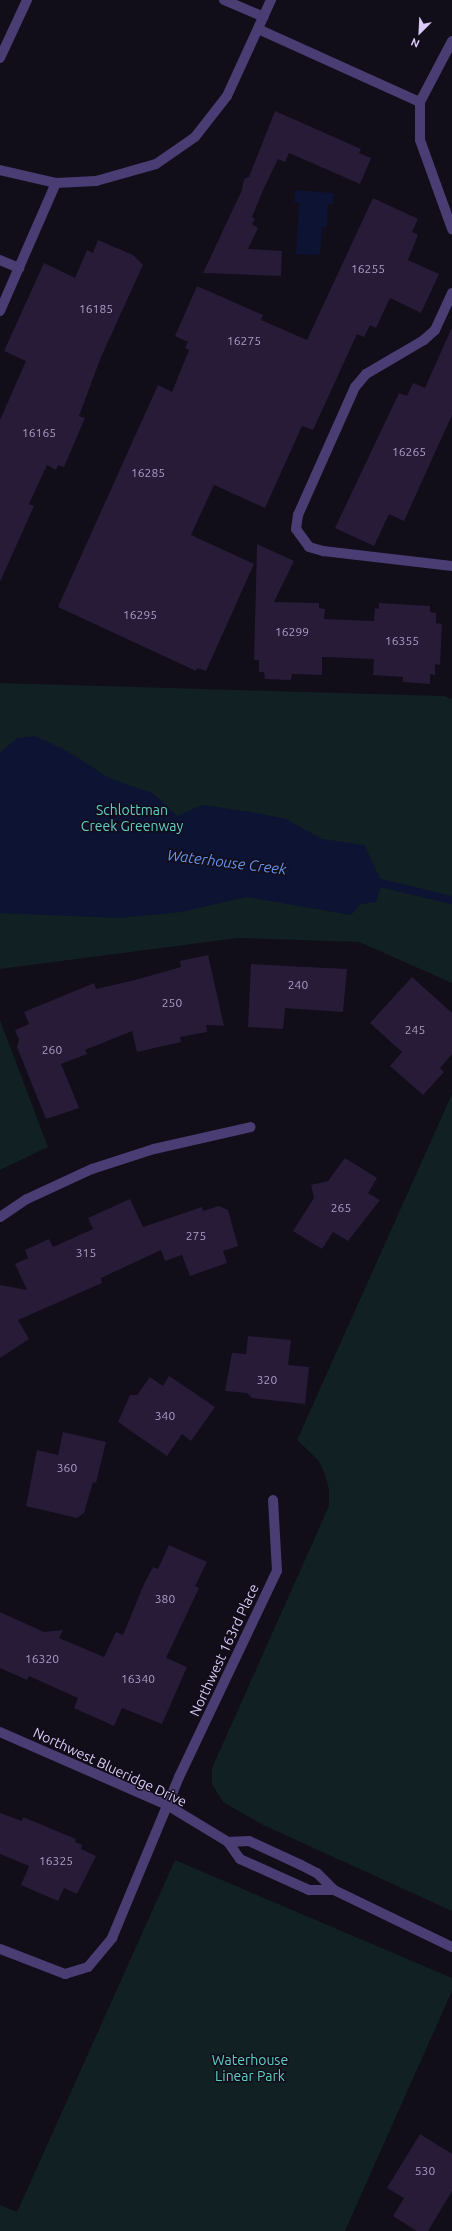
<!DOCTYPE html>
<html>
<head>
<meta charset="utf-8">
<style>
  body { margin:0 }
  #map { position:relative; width:452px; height:2231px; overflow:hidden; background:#110d19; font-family:Ubuntu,sans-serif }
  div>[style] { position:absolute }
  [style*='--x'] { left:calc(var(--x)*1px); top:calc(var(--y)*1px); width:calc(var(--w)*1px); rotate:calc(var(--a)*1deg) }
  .green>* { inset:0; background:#102023 }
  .water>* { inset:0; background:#0d1332 }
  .stream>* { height:8px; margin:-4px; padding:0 4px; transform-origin:4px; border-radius:4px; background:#0d1332 }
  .building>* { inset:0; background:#271b38 }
  .minor>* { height:10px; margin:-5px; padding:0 5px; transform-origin:5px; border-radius:5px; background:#4a3d73 }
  span { translate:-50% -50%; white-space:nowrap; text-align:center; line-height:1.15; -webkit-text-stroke:3px #110d19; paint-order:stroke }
  .number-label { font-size:12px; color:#ad9fc9 }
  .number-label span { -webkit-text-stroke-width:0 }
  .park-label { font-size:14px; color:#62cec9 }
  .street-label { font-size:14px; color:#dacbf9 }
  .water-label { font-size:15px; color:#6693ec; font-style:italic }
  .north { position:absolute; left:400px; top:12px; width:40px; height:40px; -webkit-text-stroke:3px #110d19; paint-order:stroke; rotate:204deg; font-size:11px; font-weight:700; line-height:16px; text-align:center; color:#dacbf9 }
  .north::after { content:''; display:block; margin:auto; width:14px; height:18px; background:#dacbf9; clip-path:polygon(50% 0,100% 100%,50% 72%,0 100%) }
</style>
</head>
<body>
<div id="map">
  <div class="green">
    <i style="clip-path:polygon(0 683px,444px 696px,452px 699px,452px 983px,359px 942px,238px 938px,0 969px)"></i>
    <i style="clip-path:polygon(0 1020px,48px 1147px,0 1170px)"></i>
    <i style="clip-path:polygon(452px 1094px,452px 1911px,263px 1825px,223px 1802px,212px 1784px,212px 1768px,329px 1506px,329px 1489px,324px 1472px,318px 1460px,297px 1440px)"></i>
    <i style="clip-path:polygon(175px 1860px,452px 1978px,452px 1991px,345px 2231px,0 2231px,0 2205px,17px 2212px)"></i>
  </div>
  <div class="water">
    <i style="clip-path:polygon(295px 190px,334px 193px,333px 204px,328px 204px,327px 227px,322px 227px,320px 255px,296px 254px,299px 203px,294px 202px)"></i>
    <i style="clip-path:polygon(35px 736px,67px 751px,109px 778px,154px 794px,177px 816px,202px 805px,251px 812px,286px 819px,322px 839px,364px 845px,382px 882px,376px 902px,361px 904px,351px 915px,246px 897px,181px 912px,120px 918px,0 913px,0 753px,17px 738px)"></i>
  </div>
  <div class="stream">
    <i style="--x:372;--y:881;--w:82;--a:13.4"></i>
  </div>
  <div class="building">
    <i style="clip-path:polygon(275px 111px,361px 149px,359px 153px,371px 158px,360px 184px,289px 153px,285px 162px,278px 159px,264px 188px,252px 217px,255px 219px,252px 224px,258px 228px,248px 249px,282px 251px,281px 276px,203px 273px,242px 190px,244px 179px,249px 177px)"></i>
    <i style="clip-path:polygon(373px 198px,418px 219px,412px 232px,418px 235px,408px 260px,439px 274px,421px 313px,390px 298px,376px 328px,370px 325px,364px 337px,357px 334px,313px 430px,302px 426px,265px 508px,214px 485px,191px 535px,254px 564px,206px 671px,197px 668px,196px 671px,58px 607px,158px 385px,172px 392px,189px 350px,185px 348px,188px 342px,175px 336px,197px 286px,263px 315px,261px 320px,307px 340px)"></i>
    <i style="clip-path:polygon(98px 240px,133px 255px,143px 265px,101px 357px,79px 416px,85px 418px,64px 467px,58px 465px,56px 470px,47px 465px,29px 504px,34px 506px,0 582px,0 420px,26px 361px,4px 351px,44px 263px,75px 278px,87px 250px,93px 253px)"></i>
    <i style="clip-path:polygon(452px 327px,452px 415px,404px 521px,389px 514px,374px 546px,335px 528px,399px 393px,407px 396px,413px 383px,425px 388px)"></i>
    <i style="clip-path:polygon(257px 544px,294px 561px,274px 602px,319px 603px,319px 608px,325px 609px,324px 619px,374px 621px,375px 608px,379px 609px,379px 603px,430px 606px,430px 612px,436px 613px,436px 623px,442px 624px,440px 665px,435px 664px,435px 675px,430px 674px,430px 684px,403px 682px,403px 677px,373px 675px,374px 659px,322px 657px,322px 675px,292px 674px,291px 680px,265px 679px,264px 672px,259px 672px,259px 660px,254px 660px)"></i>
    <i style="clip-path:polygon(208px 955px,224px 1026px,206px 1025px,207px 1032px,180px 1037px,181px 1042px,137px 1052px,132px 1031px,85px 1050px,87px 1054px,61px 1064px,79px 1108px,46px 1119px,17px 1047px,19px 1040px,15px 1030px,29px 1024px,24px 1012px,94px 983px,96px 989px,135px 980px,181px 967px,180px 961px)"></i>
    <i style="clip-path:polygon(251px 964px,347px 969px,343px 1012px,285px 1008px,283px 1029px,248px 1027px)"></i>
    <i style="clip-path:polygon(412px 977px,452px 1013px,452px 1054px,440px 1068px,444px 1072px,423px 1095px,390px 1066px,402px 1052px,370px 1023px)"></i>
    <i style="clip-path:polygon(345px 1158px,377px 1178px,368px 1193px,380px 1200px,348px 1241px,333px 1232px,322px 1249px,293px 1231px,314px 1198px,311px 1185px,328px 1181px)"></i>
    <i style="clip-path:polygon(130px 1199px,143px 1227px,202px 1207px,203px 1211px,219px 1206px,228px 1210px,238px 1246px,223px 1251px,227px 1263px,190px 1276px,182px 1255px,165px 1261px,161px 1250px,101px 1278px,102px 1283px,18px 1320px,29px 1339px,0 1358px,0 1285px,27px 1290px,15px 1264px,28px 1258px,25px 1250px,49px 1239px,53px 1247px,93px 1229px,88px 1218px)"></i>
    <i style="clip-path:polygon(248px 1336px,291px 1340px,288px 1365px,309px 1367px,305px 1404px,252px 1398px,247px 1393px,225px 1391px,232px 1353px,246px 1354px)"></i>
    <i style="clip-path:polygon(169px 1376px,215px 1407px,191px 1441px,182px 1434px,167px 1456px,118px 1422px,130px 1395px,137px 1395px,150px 1377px,163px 1386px)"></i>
    <i style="clip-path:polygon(63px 1432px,106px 1442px,96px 1483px,93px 1482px,84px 1513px,77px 1518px,26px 1506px,37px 1450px,58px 1455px)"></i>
    <i style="clip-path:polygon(169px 1545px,207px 1562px,195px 1586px,199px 1588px,166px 1658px,187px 1667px,162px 1724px,122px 1708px,114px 1726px,74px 1708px,78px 1698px,29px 1676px,27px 1680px,0 1668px,0 1612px,44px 1632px,63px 1630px,59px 1638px,104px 1657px,116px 1632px,123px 1635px,144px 1584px,153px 1567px,158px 1569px)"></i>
    <i style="clip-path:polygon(0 1813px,22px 1821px,23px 1817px,76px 1839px,75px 1842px,82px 1845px,81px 1849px,96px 1856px,77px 1894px,64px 1888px,58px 1901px,21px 1885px,29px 1866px,0 1854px)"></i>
    <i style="clip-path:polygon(420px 2134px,452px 2154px,452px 2191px,428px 2231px,417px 2231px,393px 2216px,404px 2198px,387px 2188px)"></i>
  </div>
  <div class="minor">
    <i style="--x:224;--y:0;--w:43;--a:23"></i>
    <i style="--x:258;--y:29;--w:178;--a:24.3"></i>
    <i style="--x:452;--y:41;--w:69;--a:117.7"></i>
    <i style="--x:420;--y:102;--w:38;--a:90"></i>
    <i style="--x:420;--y:140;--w:95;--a:70.2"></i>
    <i style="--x:0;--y:58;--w:64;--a:-65"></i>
    <i style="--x:0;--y:170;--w:57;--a:13.1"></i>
    <i style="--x:56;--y:183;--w:40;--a:-2.9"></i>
    <i style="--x:96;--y:181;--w:62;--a:-15.8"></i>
    <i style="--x:156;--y:164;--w:47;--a:-34.7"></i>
    <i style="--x:195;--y:137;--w:52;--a:-52"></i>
    <i style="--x:227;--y:96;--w:106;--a:-65.4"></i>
    <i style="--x:0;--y:260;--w:21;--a:23"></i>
    <i style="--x:452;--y:293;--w:41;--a:114.7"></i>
    <i style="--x:435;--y:330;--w:15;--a:138"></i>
    <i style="--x:424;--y:340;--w:67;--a:149.6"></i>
    <i style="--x:366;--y:374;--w:17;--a:130"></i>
    <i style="--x:355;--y:387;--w:140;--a:114"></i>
    <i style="--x:298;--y:515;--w:14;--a:98"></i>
    <i style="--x:296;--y:529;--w:22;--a:54"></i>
    <i style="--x:309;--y:547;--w:15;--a:16"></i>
    <i style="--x:323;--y:551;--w:130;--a:6.6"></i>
    <i style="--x:0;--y:311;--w:140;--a:-66.4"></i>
    <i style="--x:0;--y:1217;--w:32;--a:-34"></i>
    <i style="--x:27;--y:1199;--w:72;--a:-24.8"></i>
    <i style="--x:92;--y:1169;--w:65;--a:-17.9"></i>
    <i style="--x:154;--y:1149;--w:99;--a:-12.8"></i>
    <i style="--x:0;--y:1732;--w:182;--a:23.6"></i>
    <i style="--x:167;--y:1805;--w:71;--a:31.2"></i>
    <i style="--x:228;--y:1842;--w:21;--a:55"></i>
    <i style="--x:240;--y:1859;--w:76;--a:24.2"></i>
    <i style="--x:309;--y:1890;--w:25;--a:0"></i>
    <i style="--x:228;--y:1842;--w:21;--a:-3"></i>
    <i style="--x:249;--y:1841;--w:57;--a:24.8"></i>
    <i style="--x:301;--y:1865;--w:18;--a:27"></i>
    <i style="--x:317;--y:1873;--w:24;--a:45"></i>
    <i style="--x:334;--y:1890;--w:131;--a:25.8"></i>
    <i style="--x:0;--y:1949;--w:70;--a:21"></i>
    <i style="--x:65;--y:1974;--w:24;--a:-17"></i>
    <i style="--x:88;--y:1967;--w:38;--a:-50"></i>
    <i style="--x:112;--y:1938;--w:174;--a:-67.4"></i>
    <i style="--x:179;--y:1777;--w:228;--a:-64.6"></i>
    <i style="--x:277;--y:1571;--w:71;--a:-93.2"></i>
  </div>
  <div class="number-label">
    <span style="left:368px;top:269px">16255</span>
    <span style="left:96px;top:309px">16185</span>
    <span style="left:244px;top:341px">16275</span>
    <span style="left:39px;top:433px">16165</span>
    <span style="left:409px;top:452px">16265</span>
    <span style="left:148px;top:473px">16285</span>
    <span style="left:140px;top:615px">16295</span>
    <span style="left:292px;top:632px">16299</span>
    <span style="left:402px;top:641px">16355</span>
    <span style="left:298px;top:985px">240</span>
    <span style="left:172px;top:1003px">250</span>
    <span style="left:415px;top:1030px">245</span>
    <span style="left:52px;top:1050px">260</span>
    <span style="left:341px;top:1208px">265</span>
    <span style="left:196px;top:1236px">275</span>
    <span style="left:86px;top:1253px">315</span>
    <span style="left:267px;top:1380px">320</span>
    <span style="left:165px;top:1416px">340</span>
    <span style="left:67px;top:1468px">360</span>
    <span style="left:165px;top:1599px">380</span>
    <span style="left:42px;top:1659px">16320</span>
    <span style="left:138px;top:1679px">16340</span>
    <span style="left:56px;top:1861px">16325</span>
    <span style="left:425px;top:2171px">530</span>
  </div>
  <div class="park-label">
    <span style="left:132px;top:818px">Schlottman<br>Creek Greenway</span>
    <span style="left:250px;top:2068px">Waterhouse<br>Linear Park</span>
  </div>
  <div class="street-label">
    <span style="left:224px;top:1650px;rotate:-65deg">Northwest 163rd Place</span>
    <span style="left:110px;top:1767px;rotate:25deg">Northwest Blueridge Drive</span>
  </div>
  <div class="water-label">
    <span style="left:227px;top:862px;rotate:7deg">Waterhouse Creek</span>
  </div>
  <div class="north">N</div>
</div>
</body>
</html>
